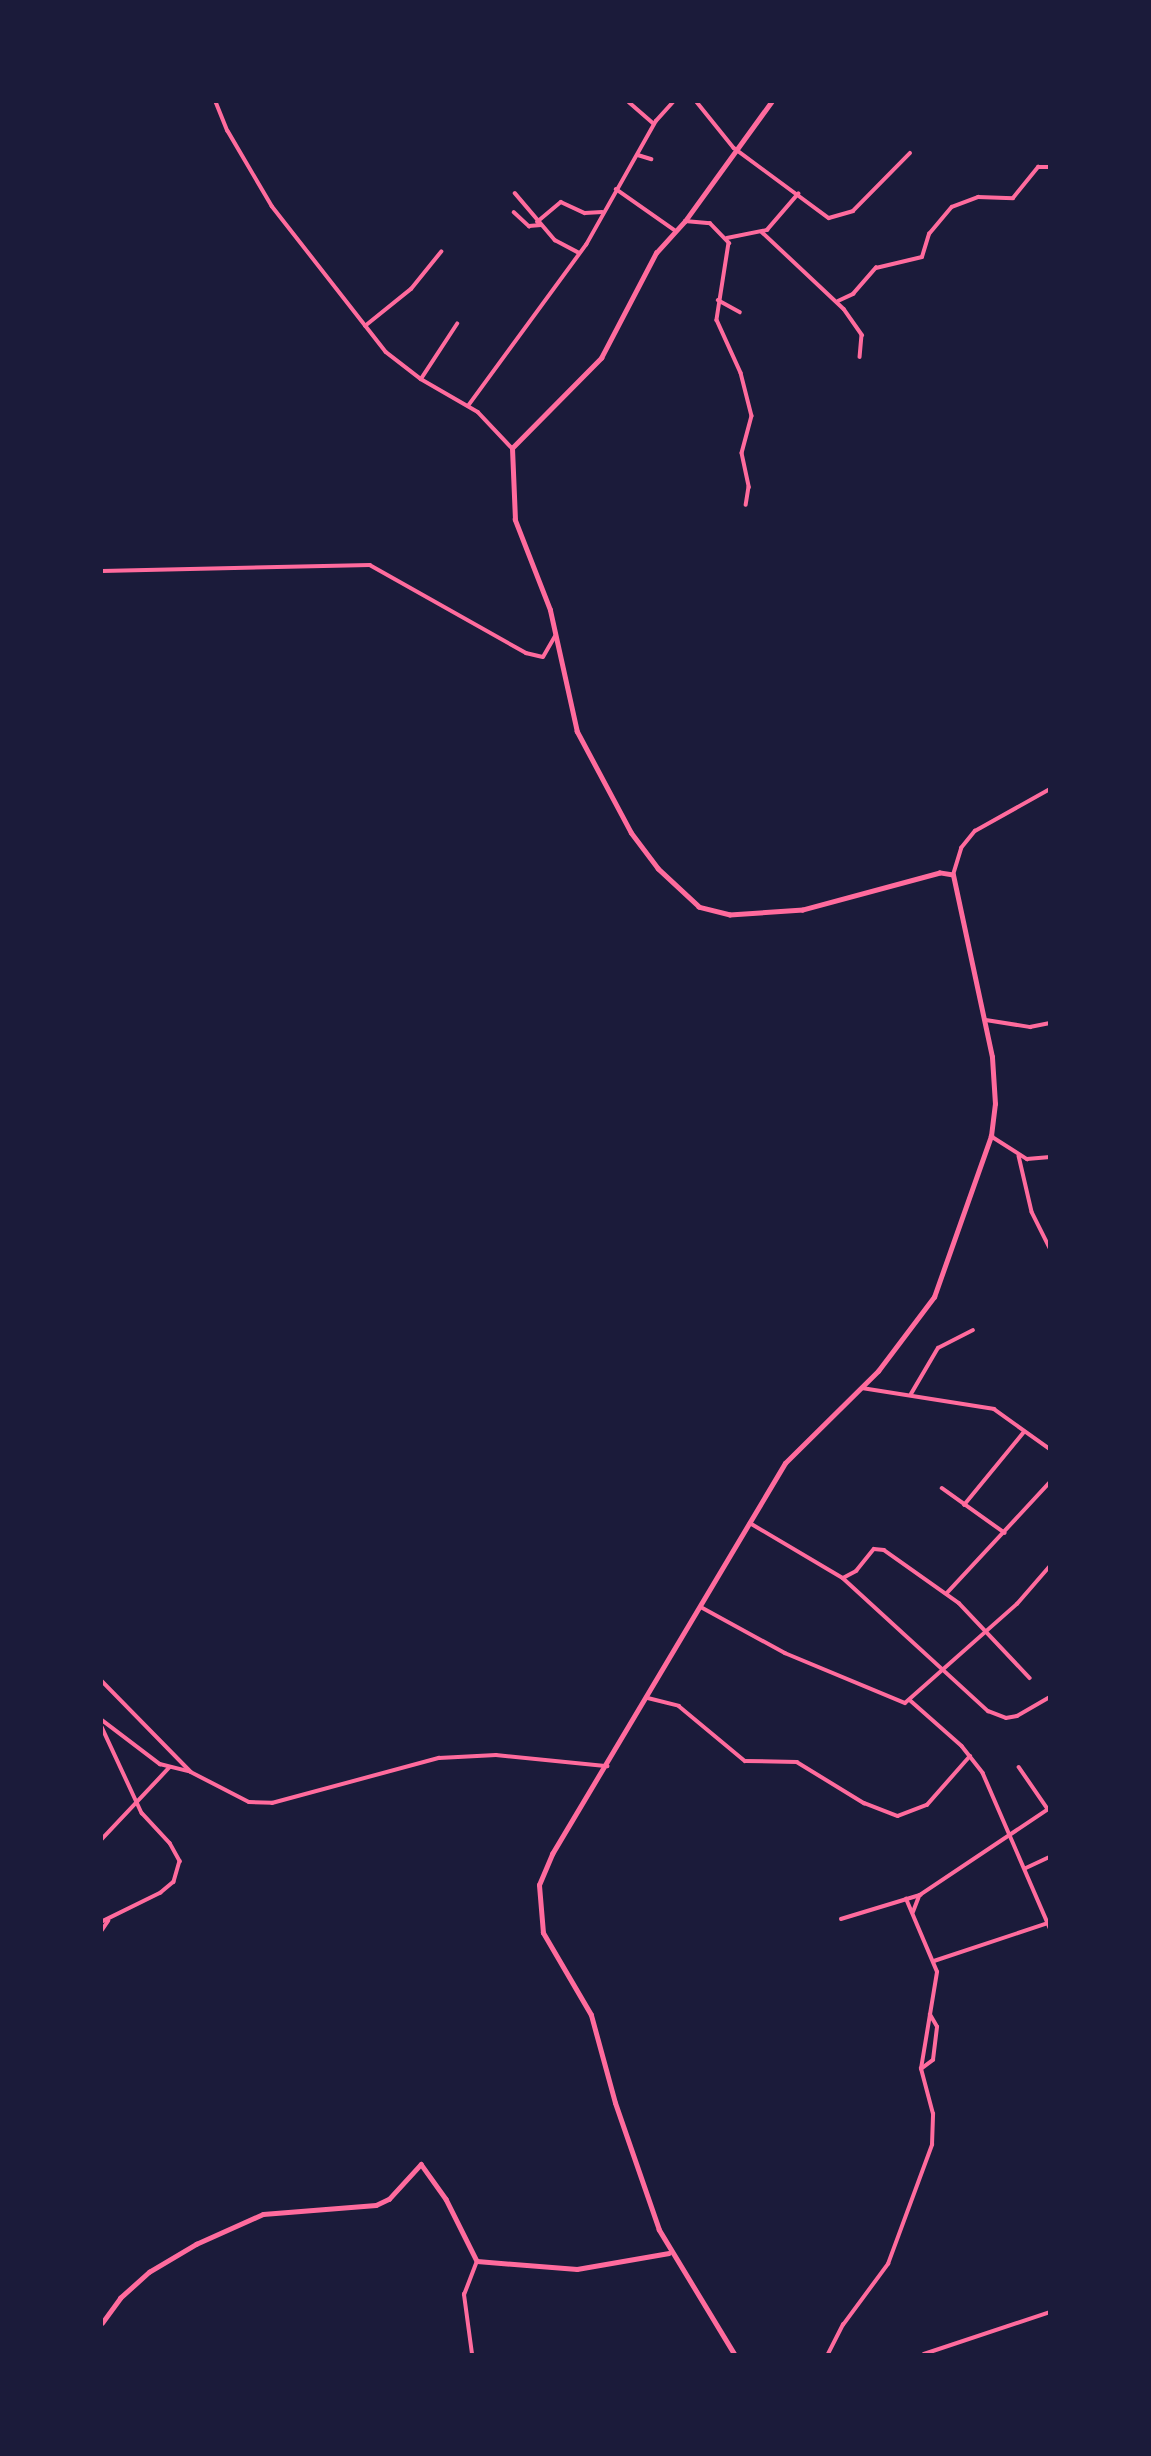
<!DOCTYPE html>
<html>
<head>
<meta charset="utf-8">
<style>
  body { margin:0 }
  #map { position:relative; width:1151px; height:2456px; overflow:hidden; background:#1b1b3a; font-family:"Playfair Display",serif }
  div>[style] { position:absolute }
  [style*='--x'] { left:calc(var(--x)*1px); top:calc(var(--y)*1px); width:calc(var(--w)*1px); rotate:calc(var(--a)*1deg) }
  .minor>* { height:3.5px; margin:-1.75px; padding:0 1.75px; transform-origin:1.75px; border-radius:1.75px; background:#ff6b9d }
  .tertiary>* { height:4.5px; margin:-2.25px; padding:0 2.25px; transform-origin:2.25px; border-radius:2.25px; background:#ff6b9d }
  .secondary>* { height:4.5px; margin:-2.25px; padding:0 2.25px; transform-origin:2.25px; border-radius:2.25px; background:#ff6b9d }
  span { translate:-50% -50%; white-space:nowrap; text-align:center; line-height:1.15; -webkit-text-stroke:5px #1b1b3a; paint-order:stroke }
  .frame { position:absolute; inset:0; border:103px solid #1b1b3a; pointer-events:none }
</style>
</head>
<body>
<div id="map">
  <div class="minor">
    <i style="--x:216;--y:102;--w:31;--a:68"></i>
    <i style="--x:228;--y:131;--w:87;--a:59.6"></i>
    <i style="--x:272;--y:206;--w:185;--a:52"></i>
    <i style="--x:386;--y:352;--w:44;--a:37.6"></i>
    <i style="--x:421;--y:379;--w:66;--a:30.1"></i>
    <i style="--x:478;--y:412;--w:50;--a:46.6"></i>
    <i style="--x:629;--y:102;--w:33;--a:41"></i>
    <i style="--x:697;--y:102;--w:59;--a:51.2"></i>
    <i style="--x:734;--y:148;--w:118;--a:36.4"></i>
    <i style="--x:829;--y:218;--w:25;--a:-16"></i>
    <i style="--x:853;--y:211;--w:81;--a:-45.5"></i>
    <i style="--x:638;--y:155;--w:14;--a:17"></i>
    <i style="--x:616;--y:189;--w:73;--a:35"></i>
    <i style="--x:515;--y:193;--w:62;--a:49.6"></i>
    <i style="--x:555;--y:240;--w:27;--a:28"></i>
    <i style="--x:514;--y:212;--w:21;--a:43"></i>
    <i style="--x:529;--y:226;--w:12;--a:-5"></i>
    <i style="--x:685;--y:221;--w:25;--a:5"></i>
    <i style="--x:710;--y:223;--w:28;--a:46"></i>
    <i style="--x:729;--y:243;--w:78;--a:98.9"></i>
    <i style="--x:717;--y:320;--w:58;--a:65.6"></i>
    <i style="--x:741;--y:373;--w:44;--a:75.7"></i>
    <i style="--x:752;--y:416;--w:38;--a:105"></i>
    <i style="--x:742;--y:453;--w:35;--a:78"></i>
    <i style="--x:749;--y:487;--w:18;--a:99"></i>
    <i style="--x:537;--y:222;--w:31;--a:-40"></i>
    <i style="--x:561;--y:202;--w:26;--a:25"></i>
    <i style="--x:585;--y:213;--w:17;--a:-3"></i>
    <i style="--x:762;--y:232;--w:112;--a:43.2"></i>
    <i style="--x:844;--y:309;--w:32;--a:55"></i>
    <i style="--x:862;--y:335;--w:22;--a:95"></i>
    <i style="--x:727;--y:238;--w:41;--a:-11.3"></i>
    <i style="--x:767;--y:230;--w:48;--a:-49.3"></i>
    <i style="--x:718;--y:300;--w:25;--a:29"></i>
    <i style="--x:838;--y:301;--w:17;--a:-25"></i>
    <i style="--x:853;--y:294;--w:35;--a:-49"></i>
    <i style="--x:876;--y:268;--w:47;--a:-13.4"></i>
    <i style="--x:922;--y:257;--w:24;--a:-73"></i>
    <i style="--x:929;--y:234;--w:35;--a:-50"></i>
    <i style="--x:952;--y:207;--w:28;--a:-21"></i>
    <i style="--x:978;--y:197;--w:35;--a:2"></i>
    <i style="--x:1013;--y:198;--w:40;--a:-51"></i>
    <i style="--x:1038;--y:167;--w:12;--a:0"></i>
    <i style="--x:365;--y:326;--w:59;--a:-38.8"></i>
    <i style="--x:411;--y:289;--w:48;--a:-51"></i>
    <i style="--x:421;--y:379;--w:66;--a:-56.8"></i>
    <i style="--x:468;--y:406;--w:200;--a:-53.8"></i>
    <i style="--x:586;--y:245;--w:142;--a:-60.6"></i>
    <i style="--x:656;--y:121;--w:25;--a:-48"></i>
    <i style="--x:102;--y:571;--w:268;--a:-1.3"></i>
    <i style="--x:370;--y:565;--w:179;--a:29.4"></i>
    <i style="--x:526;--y:653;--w:17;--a:13"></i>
    <i style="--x:543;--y:657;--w:24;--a:-60"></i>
    <i style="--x:953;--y:875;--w:28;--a:-73"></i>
    <i style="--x:961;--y:848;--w:22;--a:-51"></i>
    <i style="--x:975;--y:831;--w:86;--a:-29.2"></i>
    <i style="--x:986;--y:1020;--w:45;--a:9"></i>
    <i style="--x:1030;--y:1027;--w:20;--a:-11"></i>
    <i style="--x:991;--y:1136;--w:43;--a:32.6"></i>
    <i style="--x:1027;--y:1159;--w:23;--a:-5"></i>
    <i style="--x:1019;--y:1156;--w:57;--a:76.9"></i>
    <i style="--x:1032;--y:1212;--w:40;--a:63.4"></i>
    <i style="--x:862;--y:1388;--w:134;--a:9"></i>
    <i style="--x:994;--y:1409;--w:69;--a:35.5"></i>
    <i style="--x:911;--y:1394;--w:53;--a:-59.6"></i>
    <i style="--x:938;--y:1348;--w:39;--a:-27"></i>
    <i style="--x:942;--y:1488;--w:77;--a:35.5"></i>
    <i style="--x:964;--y:1505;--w:94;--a:-50.6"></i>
    <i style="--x:750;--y:1523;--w:108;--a:30.6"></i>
    <i style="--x:843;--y:1578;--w:197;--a:42.5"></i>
    <i style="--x:988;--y:1711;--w:19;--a:21"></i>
    <i style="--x:1006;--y:1718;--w:11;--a:-10"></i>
    <i style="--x:1017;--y:1716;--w:38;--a:-30"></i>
    <i style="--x:843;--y:1578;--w:15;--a:-28"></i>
    <i style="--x:856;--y:1571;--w:28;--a:-51"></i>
    <i style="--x:874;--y:1549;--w:10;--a:6"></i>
    <i style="--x:884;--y:1550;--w:92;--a:35.2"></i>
    <i style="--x:959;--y:1603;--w:103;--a:46.6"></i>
    <i style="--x:947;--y:1593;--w:151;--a:-47.1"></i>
    <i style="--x:701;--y:1607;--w:96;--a:28.7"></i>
    <i style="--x:785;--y:1653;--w:130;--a:22.6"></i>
    <i style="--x:905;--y:1703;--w:149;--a:-41.5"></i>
    <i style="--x:1017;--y:1604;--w:50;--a:-49"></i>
    <i style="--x:102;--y:1681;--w:127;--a:45.6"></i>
    <i style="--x:191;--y:1772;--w:65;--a:27.3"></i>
    <i style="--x:249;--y:1802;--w:23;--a:2"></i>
    <i style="--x:272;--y:1803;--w:173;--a:-15.1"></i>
    <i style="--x:439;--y:1758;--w:57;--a:-3"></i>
    <i style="--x:496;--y:1755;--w:112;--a:5.7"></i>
    <i style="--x:648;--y:1698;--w:32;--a:14"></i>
    <i style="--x:679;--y:1706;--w:86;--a:39.8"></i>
    <i style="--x:745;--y:1761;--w:52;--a:1.1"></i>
    <i style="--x:797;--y:1762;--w:79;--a:31.5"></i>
    <i style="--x:864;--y:1803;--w:36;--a:21"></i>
    <i style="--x:898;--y:1816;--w:31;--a:-21"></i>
    <i style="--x:927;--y:1805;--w:65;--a:-48.7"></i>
    <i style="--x:910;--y:1700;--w:69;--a:41.5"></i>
    <i style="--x:962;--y:1746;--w:34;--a:52"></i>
    <i style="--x:983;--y:1773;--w:169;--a:66.6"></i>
    <i style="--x:102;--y:1720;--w:73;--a:37.2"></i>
    <i style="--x:160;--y:1764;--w:29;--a:14"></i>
    <i style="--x:102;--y:1727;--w:95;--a:65.1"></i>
    <i style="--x:142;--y:1813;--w:41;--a:47"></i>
    <i style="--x:170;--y:1843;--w:21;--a:61"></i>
    <i style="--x:180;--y:1861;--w:22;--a:106"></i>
    <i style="--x:174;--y:1882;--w:17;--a:140"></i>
    <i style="--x:161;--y:1893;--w:66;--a:153.8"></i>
    <i style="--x:1019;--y:1767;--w:51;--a:55.4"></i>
    <i style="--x:102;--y:1839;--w:98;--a:-46.7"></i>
    <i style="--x:1026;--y:1868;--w:26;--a:-25"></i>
    <i style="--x:913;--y:1912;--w:17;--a:-69"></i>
    <i style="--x:841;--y:1919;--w:83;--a:-16.9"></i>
    <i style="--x:920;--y:1895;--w:156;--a:-33.8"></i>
    <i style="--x:102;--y:1930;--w:11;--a:-56"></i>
    <i style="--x:934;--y:1961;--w:117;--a:-18.4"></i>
    <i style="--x:921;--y:2069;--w:15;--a:-37"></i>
    <i style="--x:933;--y:2060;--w:33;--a:-83"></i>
    <i style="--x:937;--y:2027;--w:14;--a:-120"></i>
    <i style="--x:472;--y:2354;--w:60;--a:-97.7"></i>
    <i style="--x:464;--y:2295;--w:36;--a:-69"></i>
    <i style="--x:828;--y:2354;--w:33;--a:-63"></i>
    <i style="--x:843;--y:2325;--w:76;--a:-53.6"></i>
    <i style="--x:888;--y:2264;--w:127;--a:-69.7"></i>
    <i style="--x:932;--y:2145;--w:31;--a:-88"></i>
    <i style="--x:933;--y:2114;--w:47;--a:-104.9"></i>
    <i style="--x:921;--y:2069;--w:98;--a:-80.6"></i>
    <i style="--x:937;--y:1972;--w:79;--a:-113"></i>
    <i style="--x:924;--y:2354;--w:133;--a:-18.4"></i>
  </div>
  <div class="tertiary">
    <i style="--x:102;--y:2323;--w:31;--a:-54"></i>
    <i style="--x:120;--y:2298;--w:39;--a:-42"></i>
    <i style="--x:149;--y:2272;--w:55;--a:-30.8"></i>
    <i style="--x:196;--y:2244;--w:73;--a:-24.1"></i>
    <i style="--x:263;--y:2214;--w:113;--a:-4.6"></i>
    <i style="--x:376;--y:2205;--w:14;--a:-25"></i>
    <i style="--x:389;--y:2199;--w:47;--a:-47.6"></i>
    <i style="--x:421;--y:2164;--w:43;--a:54.5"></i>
    <i style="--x:446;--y:2199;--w:69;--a:63.4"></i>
    <i style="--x:477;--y:2261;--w:100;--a:4.6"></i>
    <i style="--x:577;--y:2269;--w:93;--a:-9.9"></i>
  </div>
  <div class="secondary">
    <i style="--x:734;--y:2354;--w:145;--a:-121.2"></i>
    <i style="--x:659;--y:2230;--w:134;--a:-109.1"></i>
    <i style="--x:615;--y:2103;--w:91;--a:-105.3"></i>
    <i style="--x:591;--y:2015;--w:95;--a:-120.3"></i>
    <i style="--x:543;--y:1933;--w:48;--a:-94.8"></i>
    <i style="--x:539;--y:1885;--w:34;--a:-67"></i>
    <i style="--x:552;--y:1854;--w:455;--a:-59.2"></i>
    <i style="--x:785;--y:1463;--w:131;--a:-44.7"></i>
    <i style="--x:878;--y:1371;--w:93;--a:-52.9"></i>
    <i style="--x:934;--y:1297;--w:171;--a:-70.5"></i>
    <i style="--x:991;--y:1136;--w:32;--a:-83"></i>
    <i style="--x:995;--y:1104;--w:47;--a:-93.7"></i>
    <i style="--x:992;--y:1057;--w:186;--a:-102.1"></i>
    <i style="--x:953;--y:875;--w:13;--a:-171"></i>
    <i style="--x:940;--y:873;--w:142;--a:164.9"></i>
    <i style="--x:803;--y:910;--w:73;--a:176.1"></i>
    <i style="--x:730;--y:915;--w:32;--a:-166"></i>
    <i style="--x:699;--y:907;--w:56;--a:-137.2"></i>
    <i style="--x:658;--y:869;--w:45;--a:-126.9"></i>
    <i style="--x:631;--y:833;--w:115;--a:-118.1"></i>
    <i style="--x:577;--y:732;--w:125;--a:-102.5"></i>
    <i style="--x:550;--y:610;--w:97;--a:-111.3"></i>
    <i style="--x:515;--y:520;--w:72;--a:-92.4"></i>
    <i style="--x:512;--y:448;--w:127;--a:-45.3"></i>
    <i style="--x:601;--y:358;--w:119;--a:-62.4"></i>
    <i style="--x:656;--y:253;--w:43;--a:-47.8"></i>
    <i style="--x:685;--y:221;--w:147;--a:-54.1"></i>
  </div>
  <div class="frame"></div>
</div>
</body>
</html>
